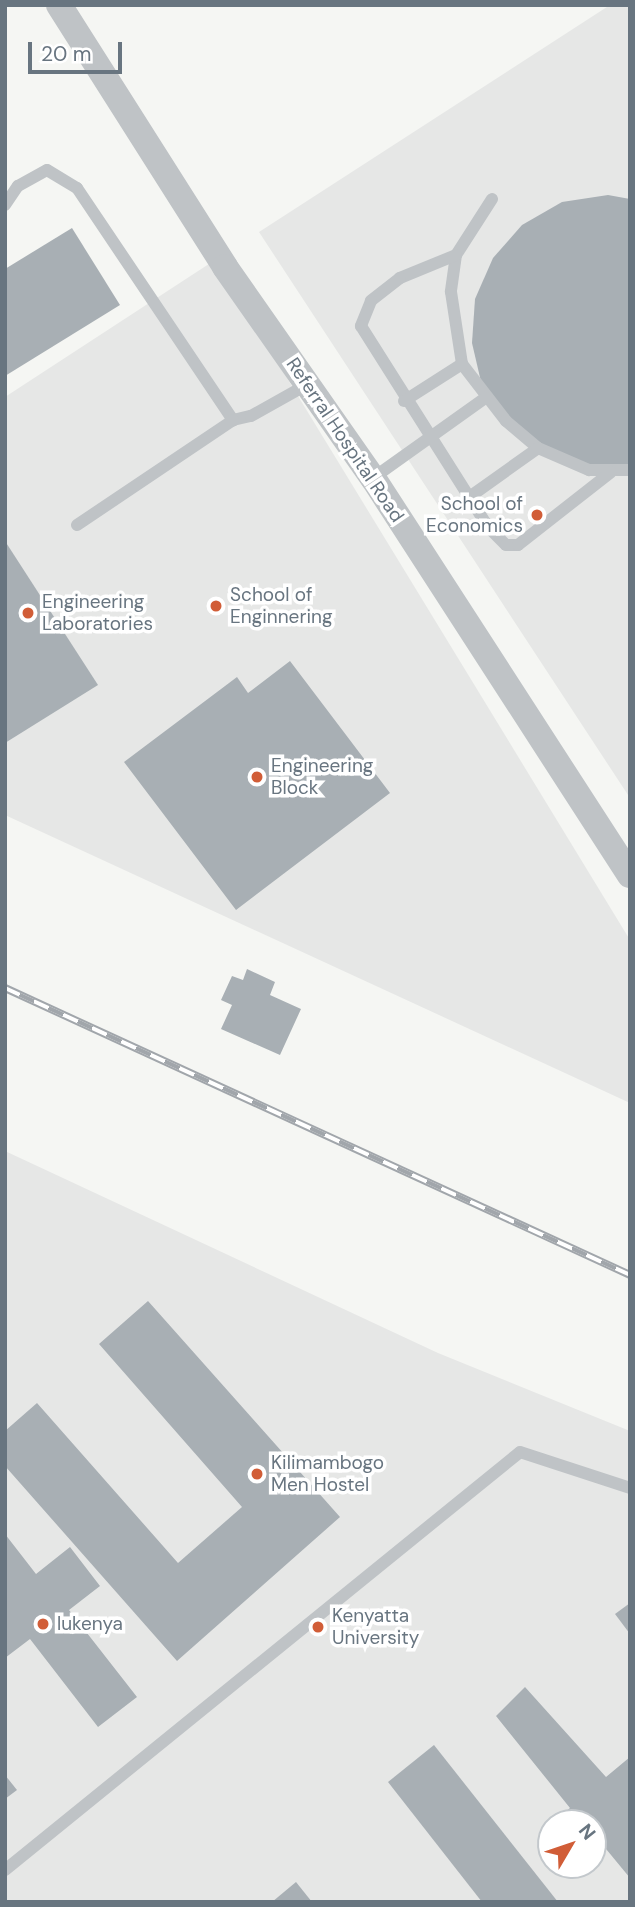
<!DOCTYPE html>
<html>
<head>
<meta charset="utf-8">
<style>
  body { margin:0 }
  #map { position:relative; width:635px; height:1907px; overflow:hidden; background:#f5f6f3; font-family:"DM Sans",sans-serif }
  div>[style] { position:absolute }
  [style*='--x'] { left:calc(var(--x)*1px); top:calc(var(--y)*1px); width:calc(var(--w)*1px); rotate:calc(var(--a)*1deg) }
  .built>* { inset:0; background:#e6e7e6 }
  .building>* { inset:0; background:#a8afb4 }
  .service>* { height:12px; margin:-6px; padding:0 6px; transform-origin:6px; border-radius:6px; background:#bfc3c6 }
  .minor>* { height:26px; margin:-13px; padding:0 13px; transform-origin:13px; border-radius:13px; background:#bfc3c6 }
  .rail>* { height:8px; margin-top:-4px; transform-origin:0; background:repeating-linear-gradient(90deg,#fff 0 16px,#a1a6ab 0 32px); box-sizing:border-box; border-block:2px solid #a1a6ab }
  .dots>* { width:19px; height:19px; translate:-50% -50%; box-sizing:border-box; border:4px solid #fff; border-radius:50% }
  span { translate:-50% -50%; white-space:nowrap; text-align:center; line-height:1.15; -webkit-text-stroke:7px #fff; paint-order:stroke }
  .street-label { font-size:19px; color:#687580 }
  .poi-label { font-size:19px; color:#687580 }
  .right { translate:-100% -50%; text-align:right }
  .left { translate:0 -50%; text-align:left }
  .frame { position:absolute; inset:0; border:7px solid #687580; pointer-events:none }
  .north { position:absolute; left:537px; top:1809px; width:70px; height:70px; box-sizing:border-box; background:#fff; border:2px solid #c3c8cc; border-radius:50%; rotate:51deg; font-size:19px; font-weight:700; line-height:28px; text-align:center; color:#687580 }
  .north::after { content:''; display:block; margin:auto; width:24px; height:32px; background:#d15d37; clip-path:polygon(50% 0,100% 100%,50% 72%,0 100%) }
  .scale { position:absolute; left:28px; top:42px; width:94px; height:32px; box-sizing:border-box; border:4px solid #687580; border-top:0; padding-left:9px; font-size:21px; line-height:24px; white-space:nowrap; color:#687580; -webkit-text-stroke:5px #fff; paint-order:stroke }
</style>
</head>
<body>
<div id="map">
  <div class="built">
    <i style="clip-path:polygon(610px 5px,630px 5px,630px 798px,259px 232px)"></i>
    <i style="clip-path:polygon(215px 260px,630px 940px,630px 1103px,5px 815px,5px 397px)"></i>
    <i style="clip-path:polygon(evenodd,5px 1151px,438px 1353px,630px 1431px,630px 1902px,5px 1902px,5px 1151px,551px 1823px,593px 1823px,593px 1865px,551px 1865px,551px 1823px)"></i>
  </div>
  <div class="building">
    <i style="clip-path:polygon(608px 195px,630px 199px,630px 468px,583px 467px,541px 452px,482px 386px,472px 343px,475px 299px,493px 258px,522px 225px,562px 202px)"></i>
    <i style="clip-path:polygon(72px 228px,120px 305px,5px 376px,5px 269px)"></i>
    <i style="clip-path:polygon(5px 541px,98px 685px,5px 743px)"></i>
    <i style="clip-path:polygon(290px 661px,390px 793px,236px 910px,124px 762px,237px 677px,248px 693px)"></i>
    <i style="clip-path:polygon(247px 969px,275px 982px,270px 995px,301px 1009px,280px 1055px,221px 1029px,232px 1005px,221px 1000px,232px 976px,243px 980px)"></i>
    <i style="clip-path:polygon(148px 1301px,340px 1517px,177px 1661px,5px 1466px,5px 1431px,37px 1403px,178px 1563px,242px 1507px,99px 1344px)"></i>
    <i style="clip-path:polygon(5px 1534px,36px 1574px,70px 1547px,100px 1586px,69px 1610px,137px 1697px,98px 1727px,30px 1639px,5px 1658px)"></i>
    <i style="clip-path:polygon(630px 1603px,630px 1634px,615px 1614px)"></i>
    <i style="clip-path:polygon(525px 1687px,606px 1777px,630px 1757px,630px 1878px,597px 1838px,593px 1842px,593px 1823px,552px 1823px,570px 1808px,496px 1716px)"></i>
    <i style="clip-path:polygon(434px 1745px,558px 1902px,482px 1902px,388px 1782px)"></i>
    <i style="clip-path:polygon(5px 1775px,17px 1790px,5px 1799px)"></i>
    <i style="clip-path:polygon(296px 1882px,312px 1902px,272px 1902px)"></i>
  </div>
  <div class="service">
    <i style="--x:492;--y:199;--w:67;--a:122.7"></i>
    <i style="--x:456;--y:255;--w:37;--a:98"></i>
    <i style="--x:451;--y:292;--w:73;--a:81.3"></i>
    <i style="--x:462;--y:364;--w:72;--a:52.3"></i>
    <i style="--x:506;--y:421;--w:42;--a:40.2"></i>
    <i style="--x:538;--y:448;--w:56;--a:23.3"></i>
    <i style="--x:589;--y:470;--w:41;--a:0"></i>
    <i style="--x:5;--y:205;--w:23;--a:-56"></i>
    <i style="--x:18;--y:186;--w:33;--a:-29"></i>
    <i style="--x:47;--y:170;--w:35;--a:31"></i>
    <i style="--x:77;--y:188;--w:280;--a:56.1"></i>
    <i style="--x:233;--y:420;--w:18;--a:-13"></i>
    <i style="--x:251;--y:416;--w:65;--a:-29.3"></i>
    <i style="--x:456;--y:255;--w:61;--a:157.7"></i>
    <i style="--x:400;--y:278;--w:37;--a:142"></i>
    <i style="--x:371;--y:301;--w:27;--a:112"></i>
    <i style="--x:361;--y:326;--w:238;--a:57.7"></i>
    <i style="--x:488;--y:527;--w:25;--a:45"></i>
    <i style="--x:506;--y:545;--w:12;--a:0"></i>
    <i style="--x:518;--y:545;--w:118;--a:-38.1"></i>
    <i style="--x:404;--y:401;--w:69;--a:-32.5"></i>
    <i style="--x:373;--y:478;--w:138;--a:-35.5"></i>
    <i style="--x:468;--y:498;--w:86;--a:-35.5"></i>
    <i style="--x:77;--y:525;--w:188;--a:-33.9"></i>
    <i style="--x:5;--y:1870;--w:663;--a:-39.06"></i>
    <i style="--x:520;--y:1452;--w:116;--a:18.1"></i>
  </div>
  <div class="minor">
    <i style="--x:59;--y:5;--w:310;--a:57.6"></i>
    <i style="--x:225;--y:267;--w:258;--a:55"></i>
    <i style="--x:373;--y:478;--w:473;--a:57.1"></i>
  </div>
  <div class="rail">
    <i style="--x:5;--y:988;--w:688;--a:24.66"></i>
  </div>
  <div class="dots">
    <i style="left:537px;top:515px;background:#d15d37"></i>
    <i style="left:216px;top:606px;background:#d15d37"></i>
    <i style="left:28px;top:613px;background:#d15d37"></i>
    <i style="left:257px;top:777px;background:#d15d37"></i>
    <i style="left:257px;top:1474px;background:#d15d37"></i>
    <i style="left:43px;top:1624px;background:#d15d37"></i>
    <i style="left:318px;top:1627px;background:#d15d37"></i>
  </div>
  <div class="street-label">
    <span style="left:345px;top:440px;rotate:56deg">Referral Hospital Road</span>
  </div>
  <div class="poi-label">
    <span class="right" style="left:523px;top:515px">School of<br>Economics</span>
    <span class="left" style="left:230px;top:606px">School of<br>Enginnering</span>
    <span class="left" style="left:42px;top:613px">Engineering<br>Laboratories</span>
    <span class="left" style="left:271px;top:777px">Engineering<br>Block</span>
    <span class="left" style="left:271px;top:1474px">Kilimambogo<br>Men Hostel</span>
    <span class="left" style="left:332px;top:1627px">Kenyatta<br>University</span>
    <span class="left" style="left:57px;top:1624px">lukenya</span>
  </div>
  <div class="frame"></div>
  <div class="north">N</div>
  <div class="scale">20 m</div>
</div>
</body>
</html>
